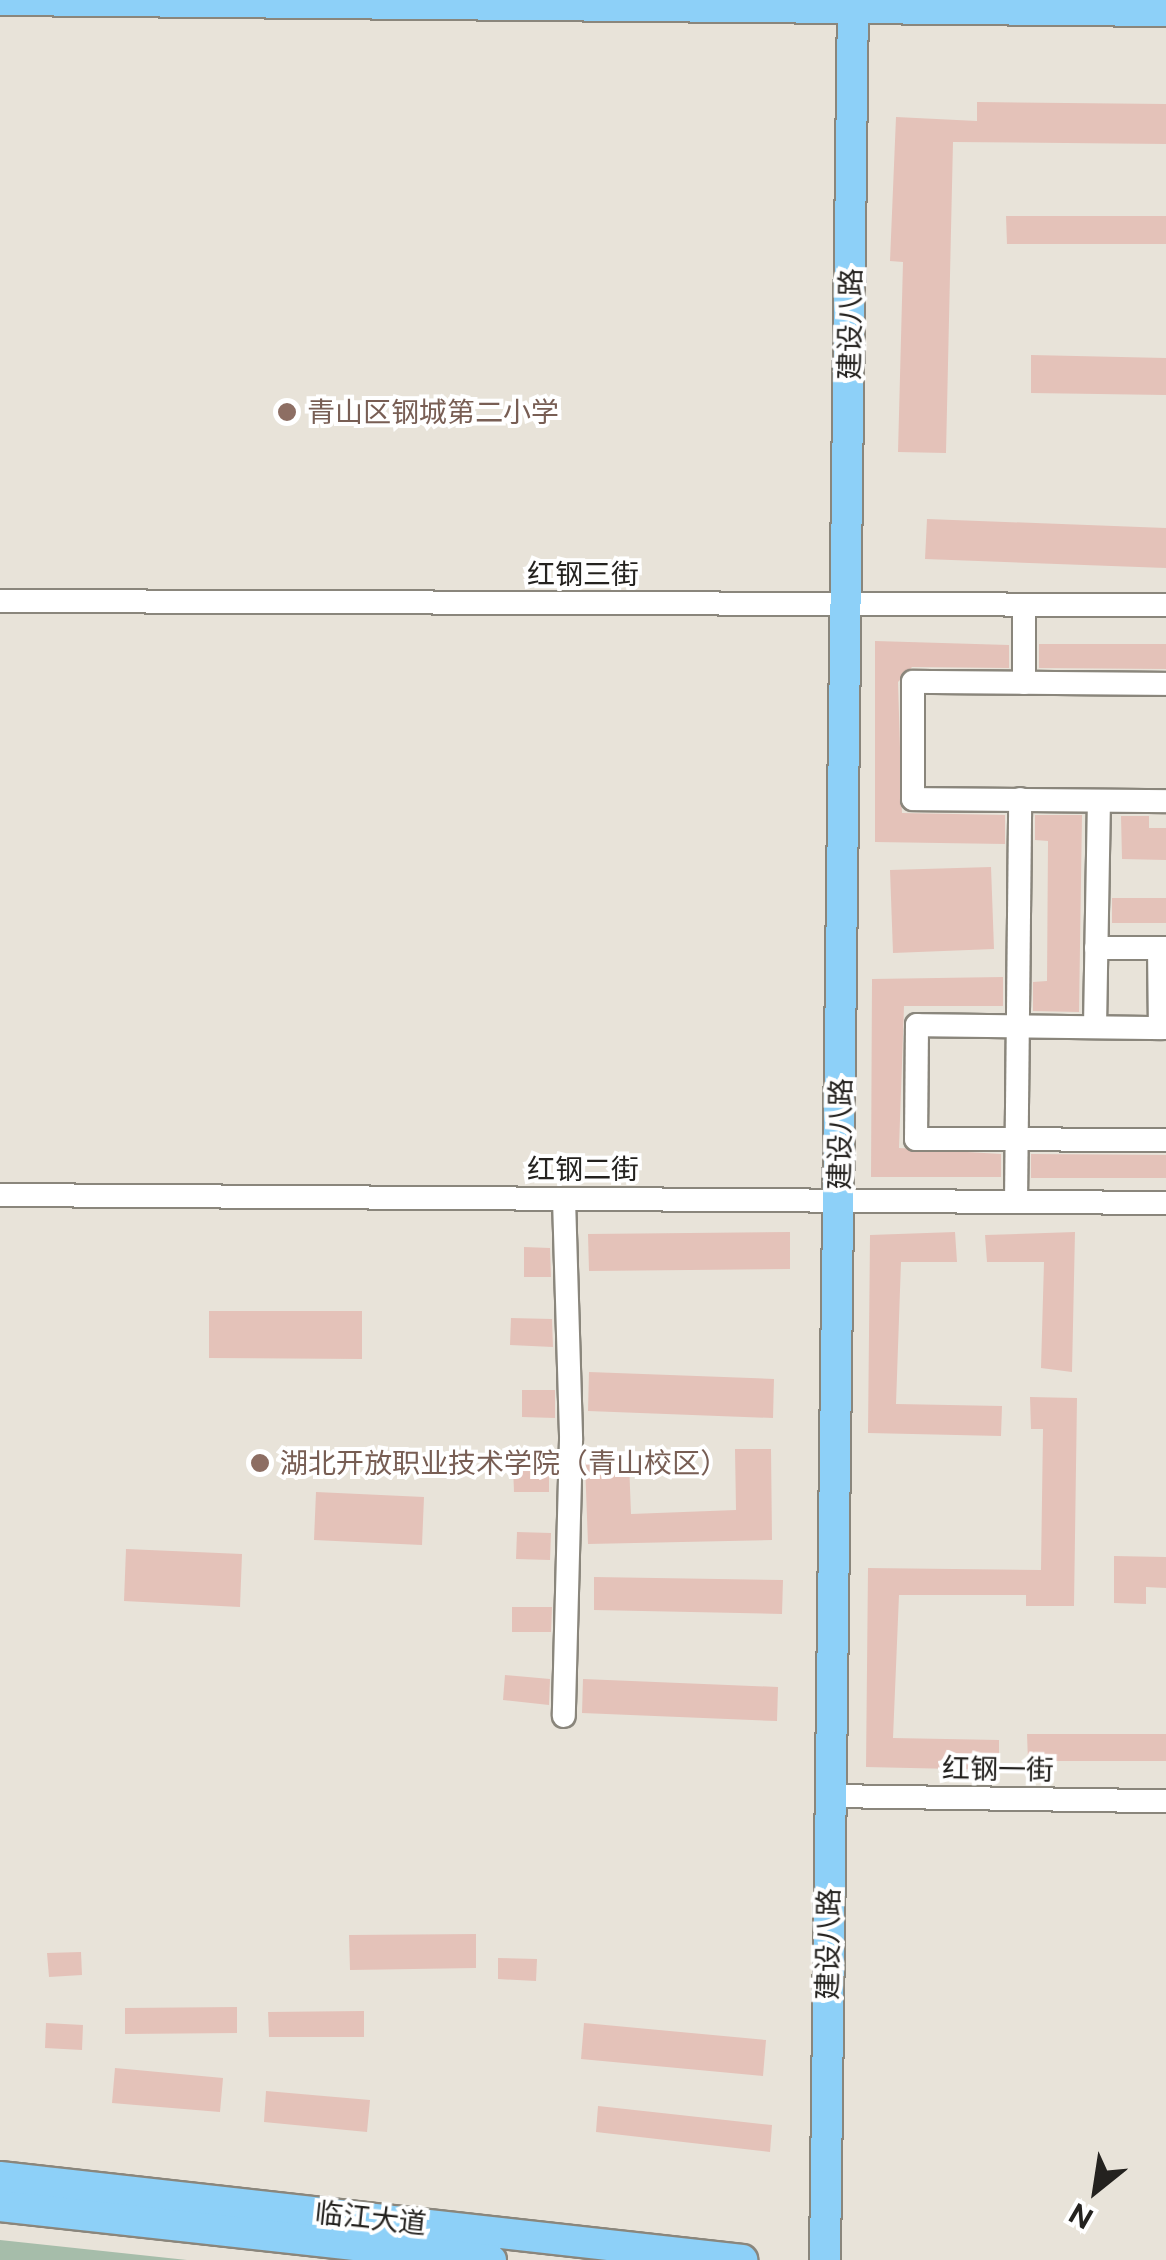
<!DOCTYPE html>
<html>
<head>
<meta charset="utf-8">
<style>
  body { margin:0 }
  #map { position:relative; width:1166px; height:2260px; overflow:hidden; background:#e8e3d9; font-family:"Public Sans","Noto Sans SC",sans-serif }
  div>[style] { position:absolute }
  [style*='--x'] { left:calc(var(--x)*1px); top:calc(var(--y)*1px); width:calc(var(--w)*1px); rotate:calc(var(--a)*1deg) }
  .green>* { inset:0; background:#a6bdaa }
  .building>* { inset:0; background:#e4c2b9 }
  .roads { filter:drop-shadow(2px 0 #8a867c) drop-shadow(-2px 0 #8a867c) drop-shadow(0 2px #8a867c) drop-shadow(0 -2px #8a867c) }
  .minor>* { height:22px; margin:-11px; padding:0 11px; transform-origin:11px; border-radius:11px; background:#fff }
  .major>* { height:30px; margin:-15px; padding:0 15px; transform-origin:15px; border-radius:15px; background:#8dd0f8 }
  .dots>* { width:28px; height:28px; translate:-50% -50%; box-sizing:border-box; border:5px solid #fff; border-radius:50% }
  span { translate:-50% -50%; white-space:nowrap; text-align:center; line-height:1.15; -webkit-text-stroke:8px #fff; paint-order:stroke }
  .street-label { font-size:28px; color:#24221f }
  .education-label { font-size:28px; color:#785e54 }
  .left { translate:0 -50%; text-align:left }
  .north { position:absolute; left:1046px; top:2140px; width:100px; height:100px; -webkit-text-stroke:8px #fff; paint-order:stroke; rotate:210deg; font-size:28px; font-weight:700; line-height:40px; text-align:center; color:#24221f }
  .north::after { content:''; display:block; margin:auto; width:35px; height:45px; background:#24221f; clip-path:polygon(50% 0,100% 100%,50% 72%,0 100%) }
</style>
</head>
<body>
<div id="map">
  <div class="green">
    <i style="clip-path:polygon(0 2240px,187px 2260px,0 2260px)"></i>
  </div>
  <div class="building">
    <i style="clip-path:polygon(977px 102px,1166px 104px,1166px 144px,953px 142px,946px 453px,898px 452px,903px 262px,890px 261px,896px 117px,977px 121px)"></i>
    <i style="clip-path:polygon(1006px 216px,1166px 216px,1166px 244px,1007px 244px)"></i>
    <i style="clip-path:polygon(1031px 355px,1166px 358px,1166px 395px,1031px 393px)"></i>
    <i style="clip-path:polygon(927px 519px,1166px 528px,1166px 568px,925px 559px)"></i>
    <i style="clip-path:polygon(875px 641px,1009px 645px,1009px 668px,912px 667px,898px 682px,902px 813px,1005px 815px,1005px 844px,875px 842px)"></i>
    <i style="clip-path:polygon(1039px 644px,1166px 644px,1166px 669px,1039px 668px)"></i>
    <i style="clip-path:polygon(1035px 815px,1082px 815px,1079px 1012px,1033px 1011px,1033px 982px,1047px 981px,1048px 841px,1035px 840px)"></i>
    <i style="clip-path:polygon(1121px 816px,1149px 816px,1149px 828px,1166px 828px,1166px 860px,1122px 859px)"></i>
    <i style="clip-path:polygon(991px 867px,994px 949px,893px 953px,890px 870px)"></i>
    <i style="clip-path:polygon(1112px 898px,1166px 898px,1166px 923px,1112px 923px)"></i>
    <i style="clip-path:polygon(1003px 977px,1003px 1006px,904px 1006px,899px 1148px,1001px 1154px,1001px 1177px,871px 1177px,872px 979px)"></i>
    <i style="clip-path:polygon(1031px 1154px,1166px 1155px,1166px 1178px,1031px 1178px)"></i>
    <i style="clip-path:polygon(790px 1232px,790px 1269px,589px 1271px,588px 1234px)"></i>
    <i style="clip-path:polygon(955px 1232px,957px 1262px,901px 1262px,896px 1404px,1002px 1406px,1001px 1436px,868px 1433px,870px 1235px)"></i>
    <i style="clip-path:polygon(1075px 1232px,1072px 1372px,1041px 1368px,1044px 1262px,987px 1262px,985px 1235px)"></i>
    <i style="clip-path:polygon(524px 1247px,550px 1248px,551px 1277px,524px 1277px)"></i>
    <i style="clip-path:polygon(209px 1311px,362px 1311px,362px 1359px,209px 1358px)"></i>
    <i style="clip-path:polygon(511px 1318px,552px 1319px,553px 1347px,510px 1345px)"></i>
    <i style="clip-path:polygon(589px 1372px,774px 1379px,773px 1418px,588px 1411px)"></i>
    <i style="clip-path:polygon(522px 1390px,555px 1390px,555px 1418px,522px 1417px)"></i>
    <i style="clip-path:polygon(1030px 1397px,1077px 1398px,1074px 1606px,1026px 1606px,1026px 1595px,899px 1595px,893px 1738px,999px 1740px,999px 1770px,866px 1767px,868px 1568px,1041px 1570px,1043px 1429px,1031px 1429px)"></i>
    <i style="clip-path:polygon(735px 1449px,771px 1449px,772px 1540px,588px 1544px,585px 1463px,629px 1462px,631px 1514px,736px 1510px)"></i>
    <i style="clip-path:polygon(513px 1466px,549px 1466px,549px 1492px,514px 1492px)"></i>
    <i style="clip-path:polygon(316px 1492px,424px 1497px,422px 1545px,314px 1540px)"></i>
    <i style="clip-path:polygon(517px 1532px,551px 1533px,550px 1560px,516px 1559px)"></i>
    <i style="clip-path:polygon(126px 1549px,242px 1554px,240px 1607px,124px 1601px)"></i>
    <i style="clip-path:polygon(1114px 1556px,1166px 1557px,1166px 1588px,1146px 1587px,1146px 1604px,1114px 1603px)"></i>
    <i style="clip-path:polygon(594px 1577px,783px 1580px,782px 1614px,594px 1610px)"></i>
    <i style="clip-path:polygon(512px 1607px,552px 1607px,551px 1632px,512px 1632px)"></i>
    <i style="clip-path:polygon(505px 1675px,550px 1679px,549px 1705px,503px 1700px)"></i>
    <i style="clip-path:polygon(583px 1679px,778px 1687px,777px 1721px,582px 1713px)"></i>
    <i style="clip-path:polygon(1027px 1734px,1166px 1734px,1166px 1761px,1028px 1761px)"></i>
    <i style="clip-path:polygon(476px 1934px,476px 1968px,350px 1970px,349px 1935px)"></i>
    <i style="clip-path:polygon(81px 1952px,82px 1975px,49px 1977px,47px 1953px)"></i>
    <i style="clip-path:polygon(498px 1958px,537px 1959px,536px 1981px,498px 1979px)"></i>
    <i style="clip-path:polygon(237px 2007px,237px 2033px,125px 2034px,125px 2008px)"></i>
    <i style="clip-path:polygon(364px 2011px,364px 2037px,269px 2037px,268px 2012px)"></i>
    <i style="clip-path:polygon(46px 2023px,83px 2025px,82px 2050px,45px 2048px)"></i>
    <i style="clip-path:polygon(584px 2023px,766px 2040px,763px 2076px,581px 2059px)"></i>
    <i style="clip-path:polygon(115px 2068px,223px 2078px,220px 2112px,112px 2103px)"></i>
    <i style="clip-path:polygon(266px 2091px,370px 2100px,367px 2132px,264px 2122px)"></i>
    <i style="clip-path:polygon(598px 2106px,772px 2125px,770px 2152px,596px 2132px)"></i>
  </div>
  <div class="roads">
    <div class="minor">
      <i style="--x:0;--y:601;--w:1166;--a:0.2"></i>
      <i style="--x:1024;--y:605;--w:78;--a:90"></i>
      <i style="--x:1166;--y:684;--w:253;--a:-179.5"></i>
      <i style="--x:913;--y:682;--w:117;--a:90"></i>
      <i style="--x:913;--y:799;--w:253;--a:0.5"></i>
      <i style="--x:1096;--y:948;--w:70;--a:0"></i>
      <i style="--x:1159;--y:948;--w:80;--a:89.3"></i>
      <i style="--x:1160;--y:1028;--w:6;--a:0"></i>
      <i style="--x:1095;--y:1027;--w:226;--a:-89"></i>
      <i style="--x:1160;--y:1028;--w:243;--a:-179.3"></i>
      <i style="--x:917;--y:1025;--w:114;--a:90.5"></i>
      <i style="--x:916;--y:1139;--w:250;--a:0.2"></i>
      <i style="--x:0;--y:1195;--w:1166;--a:0.39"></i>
      <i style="--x:564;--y:1199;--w:241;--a:88.3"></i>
      <i style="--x:571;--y:1440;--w:276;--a:91.5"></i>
      <i style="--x:1016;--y:1202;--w:403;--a:-89.4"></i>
      <i style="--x:830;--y:1796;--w:336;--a:0.9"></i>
    </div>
    <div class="major">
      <i style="--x:0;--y:0;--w:1166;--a:0.54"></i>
      <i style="--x:0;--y:2177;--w:747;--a:6.38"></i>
      <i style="--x:0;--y:2206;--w:494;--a:6.3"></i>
      <i style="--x:825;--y:2260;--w:2260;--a:-89.29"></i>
    </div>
  </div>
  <div class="dots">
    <i style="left:287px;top:412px;background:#8d6e63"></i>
    <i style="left:260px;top:1463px;background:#8d6e63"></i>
  </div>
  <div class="street-label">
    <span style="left:850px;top:324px;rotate:-89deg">建设八路</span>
    <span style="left:583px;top:574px">红钢三街</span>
    <span style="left:840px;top:1134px;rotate:-89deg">建设八路</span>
    <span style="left:583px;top:1169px">红钢二街</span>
    <span style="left:998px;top:1769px;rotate:1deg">红钢一街</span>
    <span style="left:828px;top:1944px;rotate:-89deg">建设八路</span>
    <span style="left:371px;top:2218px;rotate:6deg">临江大道</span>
  </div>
  <div class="education-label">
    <span class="left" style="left:307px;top:412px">青山区钢城第二小学</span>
    <span class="left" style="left:280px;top:1463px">湖北开放职业技术学院（青山校区）</span>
  </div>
  <div class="north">N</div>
</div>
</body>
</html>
